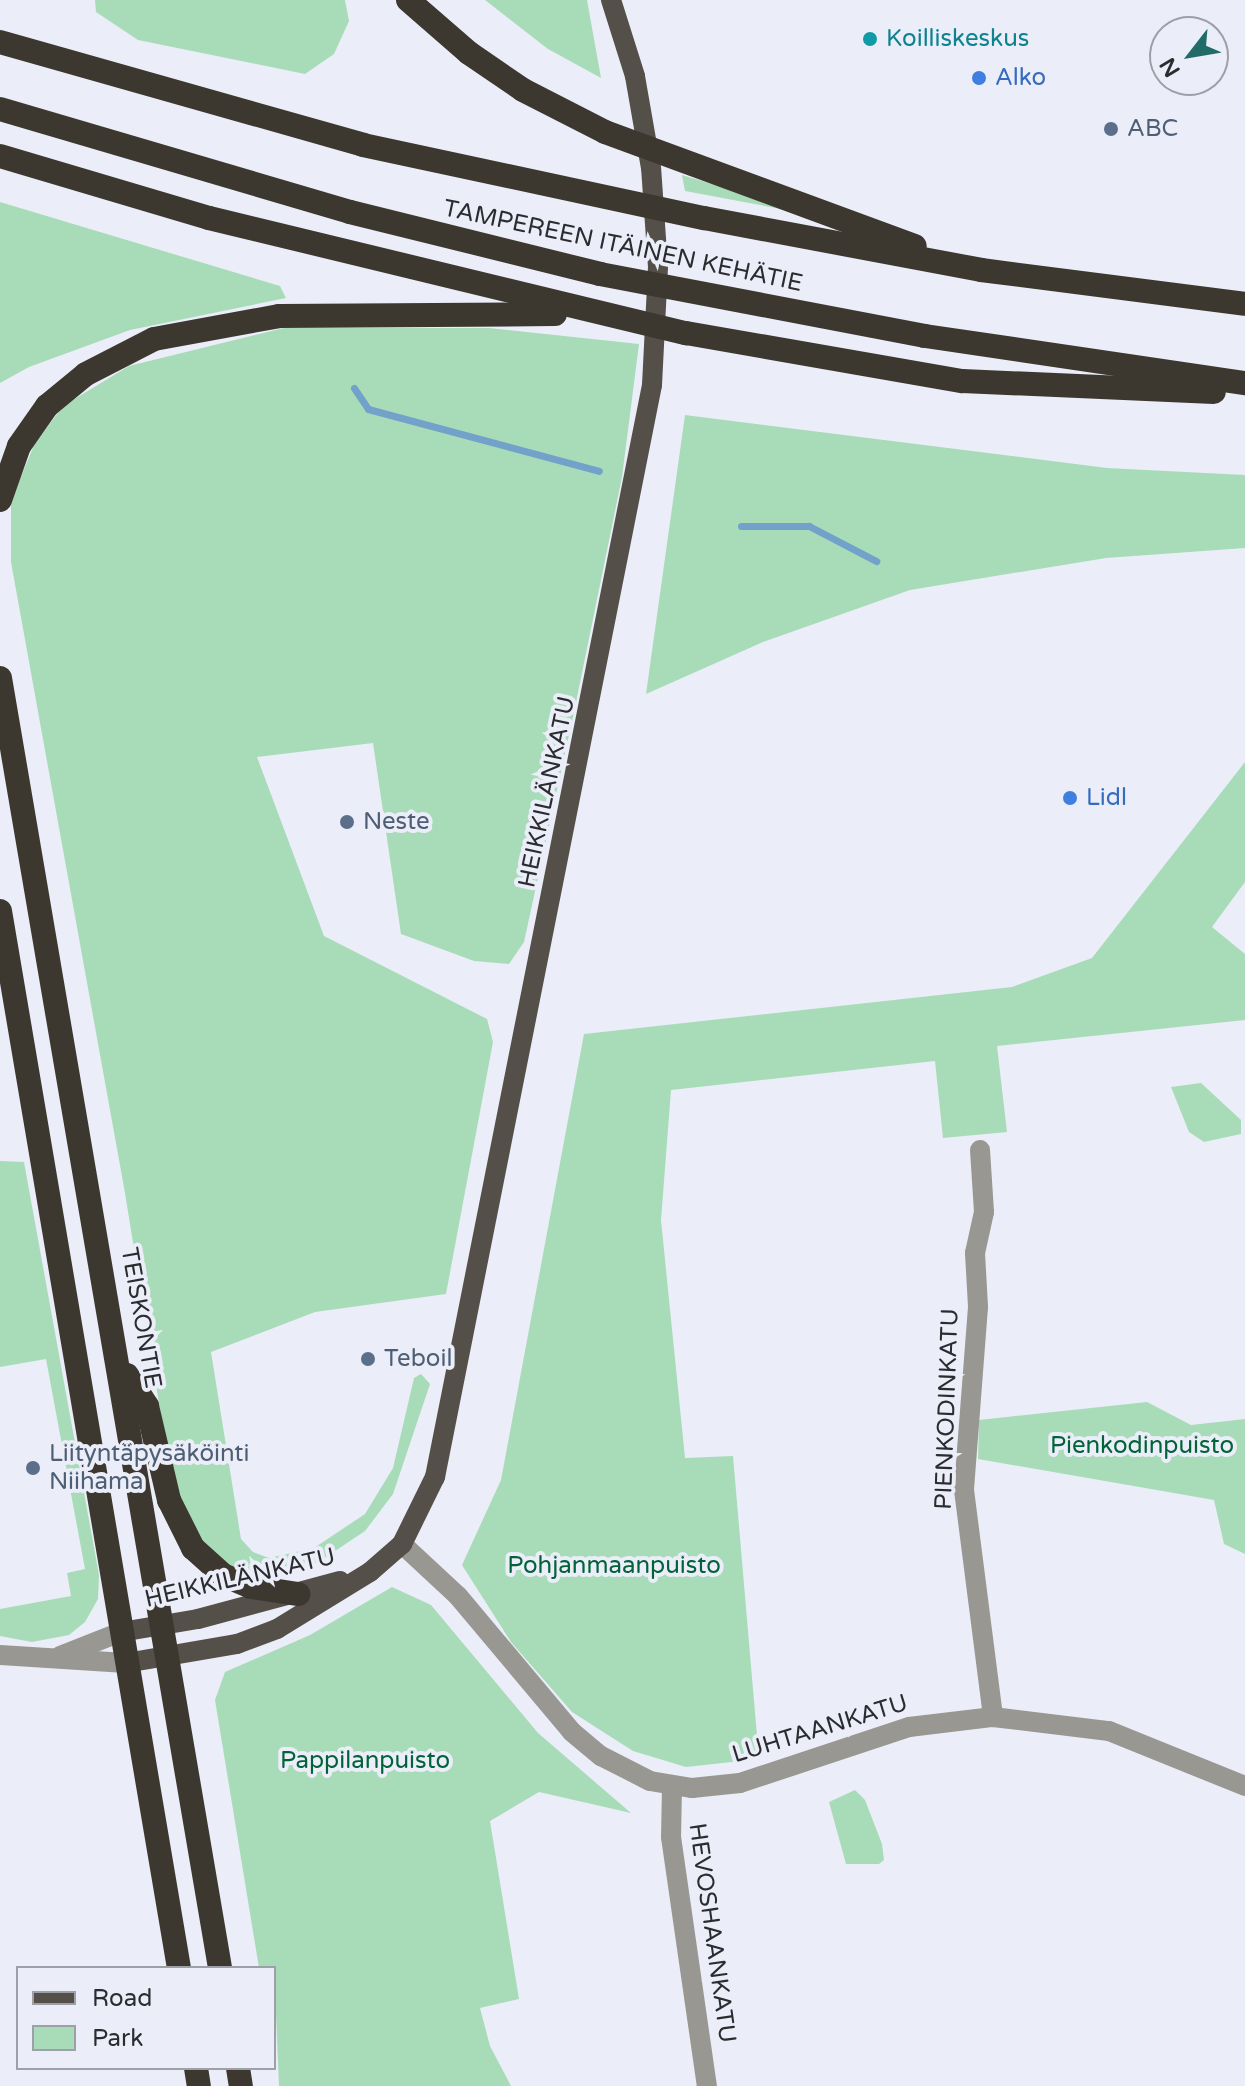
<!DOCTYPE html>
<html>
<head>
<meta charset="utf-8">
<style>
  body { margin:0 }
  #map { position:relative; width:1245px; height:2086px; overflow:hidden; background:#ebedf8; font-family:"Varela Round",sans-serif }
  div>[style] { position:absolute }
  [style*='--x'] { left:calc(var(--x)*1px); top:calc(var(--y)*1px); width:calc(var(--w)*1px); rotate:calc(var(--a)*1deg) }
  .green>* { inset:0; background:#a8dcb9 }
  .stream>* { height:7px; margin:-3.5px; padding:0 3.5px; transform-origin:3.5px; border-radius:3.5px; background:#72a2c9 }
  .minor>* { height:20px; margin:-10px; padding:0 10px; transform-origin:10px; border-radius:10px; background:#999792 }
  .major>* { height:20px; margin:-10px; padding:0 10px; transform-origin:10px; border-radius:10px; background:#545049 }
  .highway>* { height:24px; margin:-12px; padding:0 12px; transform-origin:12px; border-radius:12px; background:#3c3830 }
  .dots>* { width:22px; height:22px; translate:-50% -50%; box-sizing:border-box; border:4px solid #ebedf8; border-radius:50% }
  span { translate:-50% -50%; white-space:nowrap; text-align:center; line-height:1.15; -webkit-text-stroke:8px #ebedf8; paint-order:stroke }
  .culture-label { font-size:24px; color:#0d838f }
  .left { translate:0 -50%; text-align:left }
  .shop-label { font-size:24px; color:#366cbe }
  .service-label { font-size:24px; color:#4e5e75 }
  .street-label { font-size:24px; color:#2b2c30 }
  .park-label { font-size:24px; color:#016337 }
  .legend { position:absolute; left:16px; top:1966px; width:260px; height:104px; box-sizing:border-box; background:#ebedf8; border:2px solid #9ea0a8; margin:0; padding:10px 14px; list-style:none; font-size:24px; color:#2b2c30 }
  .legend li { display:flex; align-items:center; gap:16px; height:40px }
  .legend b { width:40px; border:2px solid #9ea0a8 }
  .north { position:absolute; left:1149px; top:16px; width:80px; height:80px; box-sizing:border-box; background:#ebedf8; border:2px solid #9ea0a8; border-radius:50%; rotate:239deg; font-size:22px; font-weight:700; line-height:32px; text-align:center; color:#2b2c30 }
  .north::after { content:''; display:block; margin:auto; width:28px; height:36px; background:#216c68; clip-path:polygon(50% 0,100% 100%,50% 72%,0 100%) }
</style>
</head>
<body>
<div id="map">
  <div class="green">
    <i style="clip-path:polygon(95px 0,345px 0,349px 21px,334px 54px,305px 74px,138px 40px,96px 12px)"></i>
    <i style="clip-path:polygon(485px 0,587px 0,601px 78px,548px 49px)"></i>
    <i style="clip-path:polygon(682px 175px,818px 216px,685px 191px)"></i>
    <i style="clip-path:polygon(0 202px,280px 286px,286px 298px,130px 330px,29px 367px,0 383px)"></i>
    <i style="clip-path:polygon(284px 328px,489px 328px,639px 344px,622px 477px,574px 712px,524px 942px,509px 964px,474px 961px,401px 934px,373px 743px,257px 757px,324px 936px,487px 1019px,493px 1042px,446px 1294px,315px 1312px,211px 1352px,241px 1539px,253px 1552px,269px 1558px,314px 1548px,365px 1514px,393px 1468px,414px 1378px,421px 1374px,430px 1384px,393px 1494px,365px 1531px,320px 1561px,282px 1576px,265px 1576px,239px 1573px,210px 1554px,187px 1518px,171px 1478px,125px 1193px,11px 562px,11px 501px,34px 445px,63px 406px,129px 366px)"></i>
    <i style="clip-path:polygon(685px 415px,1107px 468px,1245px 475px,1245px 548px,1106px 558px,910px 590px,763px 642px,646px 694px)"></i>
    <i style="clip-path:polygon(1245px 762px,1245px 882px,1212px 927px,1245px 954px,1245px 1020px,997px 1046px,1007px 1132px,943px 1138px,935px 1061px,671px 1090px,661px 1220px,685px 1458px,733px 1456px,759px 1759px,686px 1767px,633px 1751px,572px 1712px,511px 1642px,462px 1565px,501px 1480px,584px 1034px,1012px 987px,1092px 958px)"></i>
    <i style="clip-path:polygon(1201px 1083px,1241px 1120px,1241px 1134px,1204px 1142px,1189px 1132px,1171px 1087px)"></i>
    <i style="clip-path:polygon(0 1161px,24px 1162px,99px 1575px,98px 1599px,85px 1622px,69px 1635px,32px 1642px,0 1636px,0 1609px,71px 1596px,67px 1573px,85px 1569px,46px 1359px,0 1367px)"></i>
    <i style="clip-path:polygon(1147px 1402px,1191px 1425px,1245px 1419px,1245px 1554px,1224px 1544px,1214px 1500px,978px 1459px,979px 1420px)"></i>
    <i style="clip-path:polygon(392px 1587px,431px 1605px,538px 1733px,631px 1813px,539px 1792px,490px 1821px,519px 1999px,480px 2008px,490px 2046px,511px 2086px,279px 2086px,274px 1968px,259px 1968px,215px 1700px,225px 1672px,310px 1635px)"></i>
    <i style="clip-path:polygon(855px 1790px,865px 1800px,882px 1844px,884px 1860px,879px 1864px,846px 1864px,829px 1802px)"></i>
  </div>
  <div class="stream">
    <i style="--x:354;--y:388;--w:25;--a:56"></i>
    <i style="--x:368;--y:409;--w:239;--a:15"></i>
    <i style="--x:741;--y:526;--w:68;--a:0"></i>
    <i style="--x:809;--y:526;--w:76;--a:27.6"></i>
  </div>
  <div class="minor">
    <i style="--x:980;--y:1150;--w:62;--a:86.3"></i>
    <i style="--x:984;--y:1212;--w:42;--a:102.4"></i>
    <i style="--x:975;--y:1253;--w:54;--a:86.8"></i>
    <i style="--x:978;--y:1307;--w:184;--a:94.4"></i>
    <i style="--x:964;--y:1490;--w:229;--a:82.7"></i>
    <i style="--x:402;--y:1544;--w:76;--a:42.9"></i>
    <i style="--x:458;--y:1596;--w:177;--a:50"></i>
    <i style="--x:572;--y:1732;--w:38;--a:40"></i>
    <i style="--x:601;--y:1756;--w:55;--a:27"></i>
    <i style="--x:650;--y:1781;--w:43;--a:9.5"></i>
    <i style="--x:692;--y:1788;--w:48;--a:-5.9"></i>
    <i style="--x:740;--y:1783;--w:178;--a:-18.3"></i>
    <i style="--x:909;--y:1727;--w:85;--a:-6.8"></i>
    <i style="--x:993;--y:1717;--w:117;--a:6.9"></i>
    <i style="--x:1109;--y:1731;--w:147;--a:22"></i>
    <i style="--x:0;--y:1655;--w:126;--a:3.6"></i>
    <i style="--x:60;--y:1656;--w:66;--a:-21.5"></i>
    <i style="--x:672;--y:1786;--w:51;--a:91.1"></i>
    <i style="--x:671;--y:1837;--w:252;--a:81.8"></i>
  </div>
  <div class="major">
    <i style="--x:121;--y:1632;--w:78;--a:-9.6"></i>
    <i style="--x:198;--y:1619;--w:147;--a:-15"></i>
    <i style="--x:126;--y:1663;--w:113;--a:-9.7"></i>
    <i style="--x:237;--y:1644;--w:43;--a:-20.6"></i>
    <i style="--x:277;--y:1629;--w:109;--a:-31.5"></i>
    <i style="--x:370;--y:1572;--w:43;--a:-41.2"></i>
    <i style="--x:402;--y:1544;--w:75;--a:-63.8"></i>
    <i style="--x:435;--y:1477;--w:1113;--a:-78.76"></i>
    <i style="--x:652;--y:385;--w:118;--a:-87.1"></i>
    <i style="--x:658;--y:267;--w:99;--a:-94"></i>
    <i style="--x:651;--y:168;--w:93;--a:-99.9"></i>
    <i style="--x:635;--y:76;--w:80;--a:-107.5"></i>
  </div>
  <div class="highway">
    <i style="--x:408;--y:0;--w:81;--a:41"></i>
    <i style="--x:469;--y:53;--w:65;--a:34.4"></i>
    <i style="--x:523;--y:90;--w:92;--a:27.1"></i>
    <i style="--x:605;--y:132;--w:330;--a:20.2"></i>
    <i style="--x:0;--y:42;--w:377;--a:15.8"></i>
    <i style="--x:363;--y:145;--w:349;--a:12.1"></i>
    <i style="--x:704;--y:218;--w:282;--a:10.6"></i>
    <i style="--x:981;--y:270;--w:266;--a:7.3"></i>
    <i style="--x:0;--y:109;--w:365;--a:16.4"></i>
    <i style="--x:350;--y:212;--w:258;--a:13.9"></i>
    <i style="--x:600;--y:274;--w:331;--a:10.8"></i>
    <i style="--x:925;--y:336;--w:323;--a:8.4"></i>
    <i style="--x:0;--y:156;--w:218;--a:16.5"></i>
    <i style="--x:209;--y:218;--w:491;--a:13.6"></i>
    <i style="--x:686;--y:333;--w:280;--a:9.9"></i>
    <i style="--x:962;--y:381;--w:252;--a:2.5"></i>
    <i style="--x:0;--y:500;--w:57;--a:-70.6"></i>
    <i style="--x:19;--y:446;--w:49;--a:-55"></i>
    <i style="--x:47;--y:406;--w:50;--a:-39.4"></i>
    <i style="--x:86;--y:374;--w:76;--a:-27.2"></i>
    <i style="--x:154;--y:339;--w:127;--a:-10.4"></i>
    <i style="--x:279;--y:316;--w:276;--a:-0.4"></i>
    <i style="--x:0;--y:678;--w:1309;--a:80.32"></i>
    <i style="--x:0;--y:911;--w:1072;--a:80.39"></i>
    <i style="--x:127;--y:1375;--w:37;--a:57"></i>
    <i style="--x:147;--y:1406;--w:97;--a:76.8"></i>
    <i style="--x:169;--y:1500;--w:54;--a:63.4"></i>
    <i style="--x:193;--y:1548;--w:40;--a:42"></i>
    <i style="--x:223;--y:1575;--w:30;--a:23"></i>
    <i style="--x:251;--y:1587;--w:48;--a:8.5"></i>
    <i style="--x:196;--y:2068;--w:18;--a:81"></i>
    <i style="--x:238;--y:2068;--w:18;--a:81"></i>
  </div>
  <div class="dots">
    <i style="left:870px;top:39px;background:#0f9aa8"></i>
    <i style="left:979px;top:78px;background:#3f7fe0"></i>
    <i style="left:1111px;top:129px;background:#5c6f8a"></i>
    <i style="left:1070px;top:798px;background:#3f7fe0"></i>
    <i style="left:347px;top:822px;background:#5c6f8a"></i>
    <i style="left:368px;top:1359px;background:#5c6f8a"></i>
    <i style="left:33px;top:1468px;background:#5c6f8a"></i>
  </div>
  <div class="culture-label">
    <span class="left" style="left:886px;top:39px">Koilliskeskus</span>
  </div>
  <div class="shop-label">
    <span class="left" style="left:995px;top:78px">Alko</span>
    <span class="left" style="left:1086px;top:798px">Lidl</span>
  </div>
  <div class="service-label">
    <span class="left" style="left:1127px;top:129px">ABC</span>
    <span class="left" style="left:363px;top:822px">Neste</span>
    <span class="left" style="left:384px;top:1359px">Teboil</span>
    <span class="left" style="left:49px;top:1468px">Liityntäpysäköinti<br>Niihama</span>
  </div>
  <div class="street-label">
    <span style="left:623px;top:246px;rotate:12deg">TAMPEREEN ITÄINEN KEHÄTIE</span>
    <span style="left:547px;top:792px;rotate:-78deg">HEIKKILÄNKATU</span>
    <span style="left:141px;top:1318px;rotate:80deg">TEISKONTIE</span>
    <span style="left:947px;top:1409px;rotate:-88deg">PIENKODINKATU</span>
    <span style="left:240px;top:1578px;rotate:-13deg">HEIKKILÄNKATU</span>
    <span style="left:820px;top:1729px;rotate:-17deg">LUHTAANKATU</span>
    <span style="left:712px;top:1933px;rotate:82deg">HEVOSHAANKATU</span>
  </div>
  <div class="park-label">
    <span style="left:1142px;top:1446px">Pienkodinpuisto</span>
    <span style="left:614px;top:1566px">Pohjanmaanpuisto</span>
    <span style="left:365px;top:1761px">Pappilanpuisto</span>
  </div>
  <ul class="legend">
  <li><b style="height:10px;background:#545049"></b>Road</li>
  <li><b style="height:22px;background:#a8dcb9"></b>Park</li>
  </ul>
  <div class="north">N</div>
</div>
</body>
</html>
